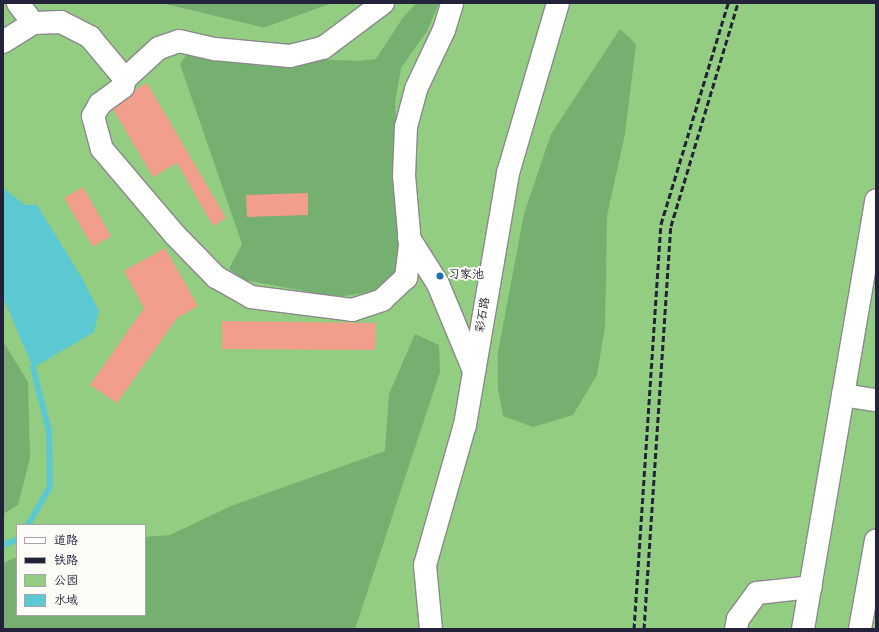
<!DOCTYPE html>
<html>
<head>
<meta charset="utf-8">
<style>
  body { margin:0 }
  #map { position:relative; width:879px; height:632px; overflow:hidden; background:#f2eeda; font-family:Mynerve,"LXGW WenKai TC",sans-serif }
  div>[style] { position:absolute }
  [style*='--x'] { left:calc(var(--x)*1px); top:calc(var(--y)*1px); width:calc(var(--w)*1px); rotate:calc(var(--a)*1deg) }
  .green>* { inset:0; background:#92cd82 }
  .forest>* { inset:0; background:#75b070 }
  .water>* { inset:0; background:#5bc8d2 }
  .stream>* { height:5.5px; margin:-2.75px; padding:0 2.75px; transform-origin:2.75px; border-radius:2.75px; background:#5bc8d2 }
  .building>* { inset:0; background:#f29e8c }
  .roads { filter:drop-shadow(1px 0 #8a888a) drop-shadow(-1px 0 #8a888a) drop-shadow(0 1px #8a888a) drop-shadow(0 -1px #8a888a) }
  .minor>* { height:22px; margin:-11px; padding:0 11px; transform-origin:11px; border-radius:11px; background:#fff }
  .rail>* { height:3px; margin-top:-1.5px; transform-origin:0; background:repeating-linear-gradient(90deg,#22223b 0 6px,transparent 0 9px) }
  .dots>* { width:11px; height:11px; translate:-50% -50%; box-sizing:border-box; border:2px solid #fdfcf7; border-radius:50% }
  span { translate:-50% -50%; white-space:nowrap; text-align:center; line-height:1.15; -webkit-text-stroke:4px #fdfcf7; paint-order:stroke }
  .poi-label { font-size:12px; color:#22223b }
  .left { translate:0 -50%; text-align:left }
  .street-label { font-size:12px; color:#22223b }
  .frame { position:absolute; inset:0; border:4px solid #22223b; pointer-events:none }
  .legend { position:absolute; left:16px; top:524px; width:130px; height:92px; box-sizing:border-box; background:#fdfcf7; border:1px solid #a5a5ac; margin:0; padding:5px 7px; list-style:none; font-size:12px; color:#22223b }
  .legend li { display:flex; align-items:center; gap:8px; height:20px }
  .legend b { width:20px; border:1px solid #a5a5ac }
</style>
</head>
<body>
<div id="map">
  <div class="green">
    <i style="clip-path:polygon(evenodd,3px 3px,160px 3px,264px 28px,333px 3px,876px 3px,876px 629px,3px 629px,3px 3px,17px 525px,145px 525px,145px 615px,17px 615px,17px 525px)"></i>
  </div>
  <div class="forest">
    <i style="clip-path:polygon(160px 3px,333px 3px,264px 28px)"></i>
    <i style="clip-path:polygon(416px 3px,439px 3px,427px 31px,401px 68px,395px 102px,402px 226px,399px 270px,383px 290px,337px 297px,244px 280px,229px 269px,242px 244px,180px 64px,187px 54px,358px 61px,376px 59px,402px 19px)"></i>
    <i style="clip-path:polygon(620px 29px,636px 44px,625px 134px,607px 216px,605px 327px,597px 375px,573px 415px,533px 427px,503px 416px,498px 389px,498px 352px,524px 214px,551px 134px)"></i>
    <i style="clip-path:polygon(415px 334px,439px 345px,440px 372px,355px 629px,3px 629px,3px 563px,17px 557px,17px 615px,145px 615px,145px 537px,170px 535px,231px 506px,385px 451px,389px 394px)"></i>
    <i style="clip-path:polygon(3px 341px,28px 382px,30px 458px,18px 505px,3px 514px)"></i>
  </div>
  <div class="water">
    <i style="clip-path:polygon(3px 188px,25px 205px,37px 205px,82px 278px,99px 311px,94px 332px,33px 368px,3px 297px)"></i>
  </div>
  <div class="stream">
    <i style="--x:28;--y:525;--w:44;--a:-59.9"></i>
    <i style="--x:50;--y:487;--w:56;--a:-91"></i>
    <i style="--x:49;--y:431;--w:65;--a:-104.3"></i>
    <i style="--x:3;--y:545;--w:15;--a:-20"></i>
  </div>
  <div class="building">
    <i style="clip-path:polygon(147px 83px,226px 218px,213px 226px,177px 163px,153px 177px,110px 104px)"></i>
    <i style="clip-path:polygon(83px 187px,111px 236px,93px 247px,64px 198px)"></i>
    <i style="clip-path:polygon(308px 193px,308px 215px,247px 217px,246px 195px)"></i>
    <i style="clip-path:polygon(165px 248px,198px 306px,177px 318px,117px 403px,90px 385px,144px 308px,124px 271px)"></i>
    <i style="clip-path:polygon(222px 321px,376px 323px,375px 350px,222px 349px)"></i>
  </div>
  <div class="roads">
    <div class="minor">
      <i style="--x:33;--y:23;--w:28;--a:-2"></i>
      <i style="--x:61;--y:22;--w:33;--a:27"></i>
      <i style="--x:90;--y:37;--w:55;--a:50.2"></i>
      <i style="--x:125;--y:79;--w:8;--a:104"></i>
      <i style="--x:123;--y:87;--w:29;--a:144"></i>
      <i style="--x:100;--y:104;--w:14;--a:120"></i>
      <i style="--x:93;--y:116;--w:34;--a:75"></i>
      <i style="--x:102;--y:149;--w:113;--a:49.7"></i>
      <i style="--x:175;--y:235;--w:59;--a:45.7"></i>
      <i style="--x:216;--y:277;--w:40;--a:29.7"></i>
      <i style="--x:251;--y:297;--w:102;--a:7.3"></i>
      <i style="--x:352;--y:310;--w:32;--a:-18"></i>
      <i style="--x:382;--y:300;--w:33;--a:-43"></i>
      <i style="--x:406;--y:278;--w:34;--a:-83"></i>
      <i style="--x:410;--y:244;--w:68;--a:-95"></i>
      <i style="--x:404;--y:176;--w:49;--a:-87.7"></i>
      <i style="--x:406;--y:127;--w:39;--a:-75"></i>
      <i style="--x:416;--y:89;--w:65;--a:-64.6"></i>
      <i style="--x:444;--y:30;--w:28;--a:-73"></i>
      <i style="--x:3;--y:42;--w:36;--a:-32"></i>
      <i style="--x:33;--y:23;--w:25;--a:-127"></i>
      <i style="--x:125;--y:79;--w:46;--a:-42.4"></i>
      <i style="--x:159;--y:48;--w:21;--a:-19"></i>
      <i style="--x:179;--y:41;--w:37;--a:13"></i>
      <i style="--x:215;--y:49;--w:75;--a:5.3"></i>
      <i style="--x:290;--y:56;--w:34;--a:-14"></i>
      <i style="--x:323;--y:48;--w:75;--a:-36.9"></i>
      <i style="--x:409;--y:238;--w:54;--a:57.8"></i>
      <i style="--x:438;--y:284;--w:94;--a:67.5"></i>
      <i style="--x:843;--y:395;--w:33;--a:9"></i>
      <i style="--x:431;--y:629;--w:64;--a:-95.4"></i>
      <i style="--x:425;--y:565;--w:146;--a:-74.1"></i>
      <i style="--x:465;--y:425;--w:256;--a:-80.3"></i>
      <i style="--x:508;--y:173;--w:177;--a:-73.6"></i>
      <i style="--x:736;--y:629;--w:10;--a:-79"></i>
      <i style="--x:738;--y:619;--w:32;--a:-54"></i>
      <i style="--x:757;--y:593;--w:54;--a:-6.3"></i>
      <i style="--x:803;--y:629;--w:435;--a:-80.3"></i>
      <i style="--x:860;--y:629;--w:90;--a:-79.8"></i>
    </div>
  </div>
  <div class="rail">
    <i style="--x:634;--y:629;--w:406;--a:-86.2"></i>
    <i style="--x:661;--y:224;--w:231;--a:-73.1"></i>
    <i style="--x:644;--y:629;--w:404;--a:-86.2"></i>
    <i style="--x:671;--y:226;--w:233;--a:-73.3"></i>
  </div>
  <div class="dots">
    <i style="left:440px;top:276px;background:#1f6fb2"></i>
  </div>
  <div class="poi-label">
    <span class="left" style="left:448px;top:276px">习家池</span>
  </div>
  <div class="street-label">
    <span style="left:484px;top:315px;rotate:-80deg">彩石路</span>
  </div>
  <div class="frame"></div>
  <ul class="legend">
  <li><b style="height:5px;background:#fff"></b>道路</li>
  <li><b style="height:5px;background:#22223b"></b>铁路</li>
  <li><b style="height:11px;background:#92cd82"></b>公园</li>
  <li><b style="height:11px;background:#5bc8d2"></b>水域</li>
  </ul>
</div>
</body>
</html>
